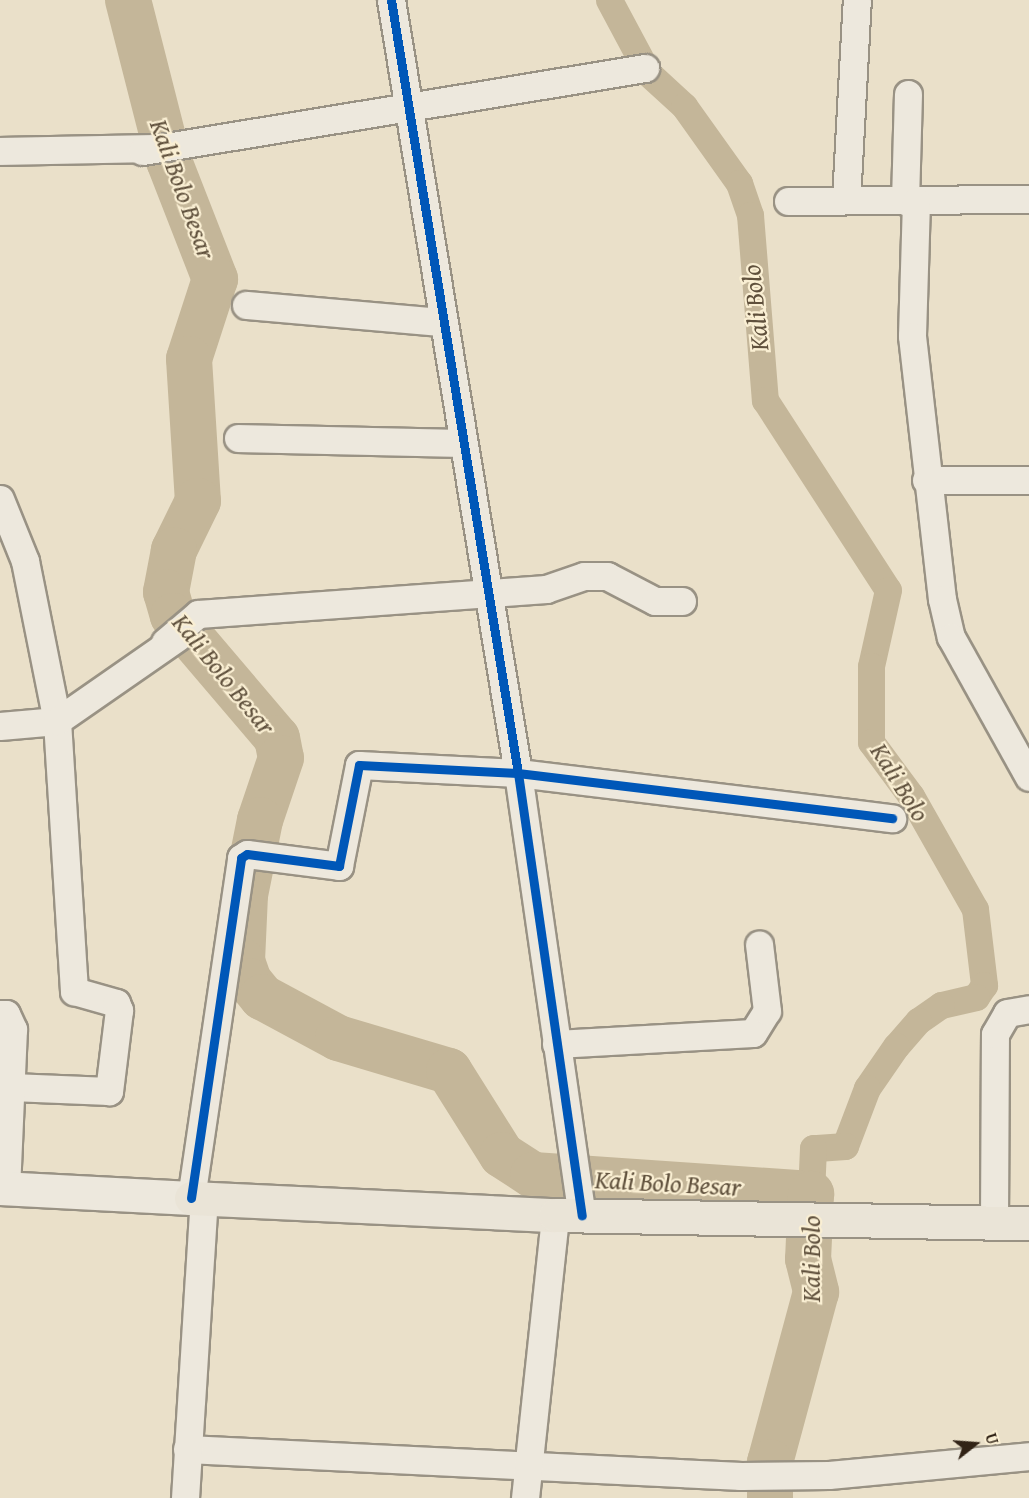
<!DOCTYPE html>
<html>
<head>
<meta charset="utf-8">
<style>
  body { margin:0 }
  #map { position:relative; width:1029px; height:1498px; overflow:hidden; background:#eae0c9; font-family:"Gentium Book Plus",serif }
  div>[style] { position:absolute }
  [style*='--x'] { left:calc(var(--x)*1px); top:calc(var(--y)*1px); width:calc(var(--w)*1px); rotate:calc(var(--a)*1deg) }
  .canal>* { height:27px; margin:-13.5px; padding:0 13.5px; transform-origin:13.5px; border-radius:13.5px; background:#c4b699 }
  .river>* { height:46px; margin:-23px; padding:0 23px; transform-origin:23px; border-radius:23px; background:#c4b699 }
  .roads { filter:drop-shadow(2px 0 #999284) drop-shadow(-2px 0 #999284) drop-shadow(0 2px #999284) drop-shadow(0 -2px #999284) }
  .street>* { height:27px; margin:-13.5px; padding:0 13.5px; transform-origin:13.5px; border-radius:13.5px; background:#ede8dd }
  .secondary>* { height:33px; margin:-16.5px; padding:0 16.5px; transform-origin:16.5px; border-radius:16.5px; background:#ede8dd }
  .primary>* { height:33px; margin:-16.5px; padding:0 16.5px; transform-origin:16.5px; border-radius:16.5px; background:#eae4d7 }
  .cycleway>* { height:9px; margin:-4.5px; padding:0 4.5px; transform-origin:4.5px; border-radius:4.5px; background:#0057b8 }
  span { translate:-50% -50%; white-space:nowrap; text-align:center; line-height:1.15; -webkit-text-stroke:4.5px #faefd3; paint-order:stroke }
  .water-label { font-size:26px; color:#5f503c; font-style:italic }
  .north { position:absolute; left:945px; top:1414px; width:60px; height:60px; -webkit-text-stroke:4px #faefd3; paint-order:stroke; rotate:73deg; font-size:16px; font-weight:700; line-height:24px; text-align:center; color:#312316 }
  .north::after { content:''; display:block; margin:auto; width:21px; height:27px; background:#312316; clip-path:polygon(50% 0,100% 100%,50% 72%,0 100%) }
</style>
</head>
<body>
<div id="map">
  <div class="canal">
    <i style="--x:609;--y:0;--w:83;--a:61.9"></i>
    <i style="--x:648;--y:73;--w:49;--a:42.5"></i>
    <i style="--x:684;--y:106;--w:95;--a:54.5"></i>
    <i style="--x:739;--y:183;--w:34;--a:71"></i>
    <i style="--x:750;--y:215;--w:186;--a:85.4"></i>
    <i style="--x:765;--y:400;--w:226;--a:57.1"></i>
    <i style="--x:888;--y:590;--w:78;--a:102.6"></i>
    <i style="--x:871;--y:666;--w:76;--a:90"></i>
    <i style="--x:871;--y:742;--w:67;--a:53.5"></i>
    <i style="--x:911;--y:796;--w:130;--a:60.5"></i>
    <i style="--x:975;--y:909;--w:77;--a:83.2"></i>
    <i style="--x:984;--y:985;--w:14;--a:124"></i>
    <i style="--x:976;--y:997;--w:36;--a:167"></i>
    <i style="--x:941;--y:1005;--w:28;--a:145"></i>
    <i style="--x:918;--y:1021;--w:33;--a:131"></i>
    <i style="--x:896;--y:1046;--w:51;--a:124.6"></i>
    <i style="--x:867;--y:1088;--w:62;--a:110.8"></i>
    <i style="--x:845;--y:1146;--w:32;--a:176"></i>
    <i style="--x:813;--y:1148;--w:46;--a:92.5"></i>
  </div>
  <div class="river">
    <i style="--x:128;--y:0;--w:166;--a:75.7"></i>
    <i style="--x:169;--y:161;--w:127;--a:68.7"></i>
    <i style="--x:215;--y:279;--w:84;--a:108"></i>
    <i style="--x:189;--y:359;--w:142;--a:86.4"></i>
    <i style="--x:198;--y:501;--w:55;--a:116.1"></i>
    <i style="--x:174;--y:550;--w:43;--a:100.8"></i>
    <i style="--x:166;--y:592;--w:25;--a:74"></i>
    <i style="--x:173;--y:616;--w:160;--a:49.6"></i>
    <i style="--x:277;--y:738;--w:20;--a:79"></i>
    <i style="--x:281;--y:758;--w:65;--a:108.7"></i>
    <i style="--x:260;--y:820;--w:76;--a:101.3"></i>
    <i style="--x:245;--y:895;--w:66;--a:92.6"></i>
    <i style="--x:242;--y:961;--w:21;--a:71"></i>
    <i style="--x:249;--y:981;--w:21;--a:51"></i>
    <i style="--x:262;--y:997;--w:86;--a:28.3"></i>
    <i style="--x:338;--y:1038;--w:116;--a:16.6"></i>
    <i style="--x:449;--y:1071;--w:99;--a:57.8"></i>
    <i style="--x:502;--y:1155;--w:37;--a:33"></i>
    <i style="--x:533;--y:1175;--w:279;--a:3.9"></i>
    <i style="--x:811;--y:1194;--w:65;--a:92.6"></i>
    <i style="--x:808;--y:1259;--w:34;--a:76"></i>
    <i style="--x:816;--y:1292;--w:176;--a:105.1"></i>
    <i style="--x:770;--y:1462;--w:36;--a:90"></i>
  </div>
  <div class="roads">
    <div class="street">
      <i style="--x:391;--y:0;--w:783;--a:80.67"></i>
      <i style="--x:518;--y:773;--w:447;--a:81.8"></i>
      <i style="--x:0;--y:151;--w:154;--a:-1.1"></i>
      <i style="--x:142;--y:151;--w:510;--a:-9.37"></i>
      <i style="--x:846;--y:200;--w:200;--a:-86.9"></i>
      <i style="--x:788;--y:201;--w:241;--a:-0.5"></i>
      <i style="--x:905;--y:201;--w:107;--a:-88.4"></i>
      <i style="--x:916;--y:201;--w:135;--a:91.7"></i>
      <i style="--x:912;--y:336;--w:265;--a:83.5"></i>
      <i style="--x:942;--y:599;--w:39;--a:77"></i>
      <i style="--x:951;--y:637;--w:160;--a:60.9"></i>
      <i style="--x:246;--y:305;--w:196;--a:5"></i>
      <i style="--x:238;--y:438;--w:222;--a:1.3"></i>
      <i style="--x:926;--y:480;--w:103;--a:0"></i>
      <i style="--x:0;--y:499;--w:67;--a:68"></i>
      <i style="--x:25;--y:561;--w:163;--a:78.7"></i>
      <i style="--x:57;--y:721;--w:271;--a:86.4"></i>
      <i style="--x:74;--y:991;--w:44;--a:15.9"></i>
      <i style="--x:116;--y:1003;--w:8;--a:67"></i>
      <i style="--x:119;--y:1010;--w:82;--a:97"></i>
      <i style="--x:109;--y:1091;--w:98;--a:-177.7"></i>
      <i style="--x:165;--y:642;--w:43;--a:-40.3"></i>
      <i style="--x:198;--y:614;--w:349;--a:-4.1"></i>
      <i style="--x:546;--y:589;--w:40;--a:-18.9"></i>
      <i style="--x:584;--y:576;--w:23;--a:0"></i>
      <i style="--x:607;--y:576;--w:54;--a:27.5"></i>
      <i style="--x:655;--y:601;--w:27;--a:0"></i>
      <i style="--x:0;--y:726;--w:57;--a:-5"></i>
      <i style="--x:57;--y:721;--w:147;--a:-34.8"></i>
      <i style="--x:0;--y:1014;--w:6;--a:0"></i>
      <i style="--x:6;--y:1014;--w:17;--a:65"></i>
      <i style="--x:13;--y:1029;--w:159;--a:92.5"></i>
      <i style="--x:556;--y:1044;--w:197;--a:-3.2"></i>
      <i style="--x:753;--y:1033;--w:26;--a:-58"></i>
      <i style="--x:767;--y:1011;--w:67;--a:-96.8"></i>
      <i style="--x:191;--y:1198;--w:344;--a:-81.6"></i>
      <i style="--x:241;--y:858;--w:7;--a:-34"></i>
      <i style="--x:247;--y:854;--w:93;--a:7.4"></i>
      <i style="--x:339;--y:866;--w:103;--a:-78.8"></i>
      <i style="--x:359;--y:765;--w:159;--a:2.9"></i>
      <i style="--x:518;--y:773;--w:377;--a:6.9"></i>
      <i style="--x:994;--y:1221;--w:187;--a:-89.7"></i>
      <i style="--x:995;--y:1034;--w:24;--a:-60"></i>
      <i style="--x:1007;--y:1013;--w:22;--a:-10"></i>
      <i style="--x:187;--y:1449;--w:555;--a:2.79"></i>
      <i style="--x:741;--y:1476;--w:88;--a:-0.7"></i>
      <i style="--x:829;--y:1475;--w:201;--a:-5.4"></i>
      <i style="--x:185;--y:1498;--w:300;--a:-86.4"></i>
      <i style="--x:525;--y:1498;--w:285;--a:-83.9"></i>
    </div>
    <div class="secondary">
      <i style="--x:0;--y:1188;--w:191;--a:3"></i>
    </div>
    <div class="primary">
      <i style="--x:191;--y:1198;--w:364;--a:2.7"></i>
      <i style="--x:555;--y:1215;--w:474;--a:1"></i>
    </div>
  </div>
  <div class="cycleway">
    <i style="--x:391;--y:0;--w:783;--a:80.67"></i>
    <i style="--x:518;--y:773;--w:447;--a:81.8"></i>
    <i style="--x:191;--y:1198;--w:344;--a:-81.6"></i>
    <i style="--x:241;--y:858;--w:7;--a:-34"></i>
    <i style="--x:247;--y:854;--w:93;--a:7.4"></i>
    <i style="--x:339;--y:866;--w:103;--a:-78.8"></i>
    <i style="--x:359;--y:765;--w:159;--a:2.9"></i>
    <i style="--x:518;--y:773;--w:377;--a:6.9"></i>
  </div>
  <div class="water-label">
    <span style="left:183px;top:189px;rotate:70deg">Kali Bolo Besar</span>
    <span style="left:755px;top:308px;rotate:-96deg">Kali Bolo</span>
    <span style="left:224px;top:674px;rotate:51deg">Kali Bolo Besar</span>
    <span style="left:900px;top:782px;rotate:58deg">Kali Bolo</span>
    <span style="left:668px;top:1183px;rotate:3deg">Kali Bolo Besar</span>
    <span style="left:811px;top:1259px;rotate:-90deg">Kali Bolo</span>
  </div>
  <div class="north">U</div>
</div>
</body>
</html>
